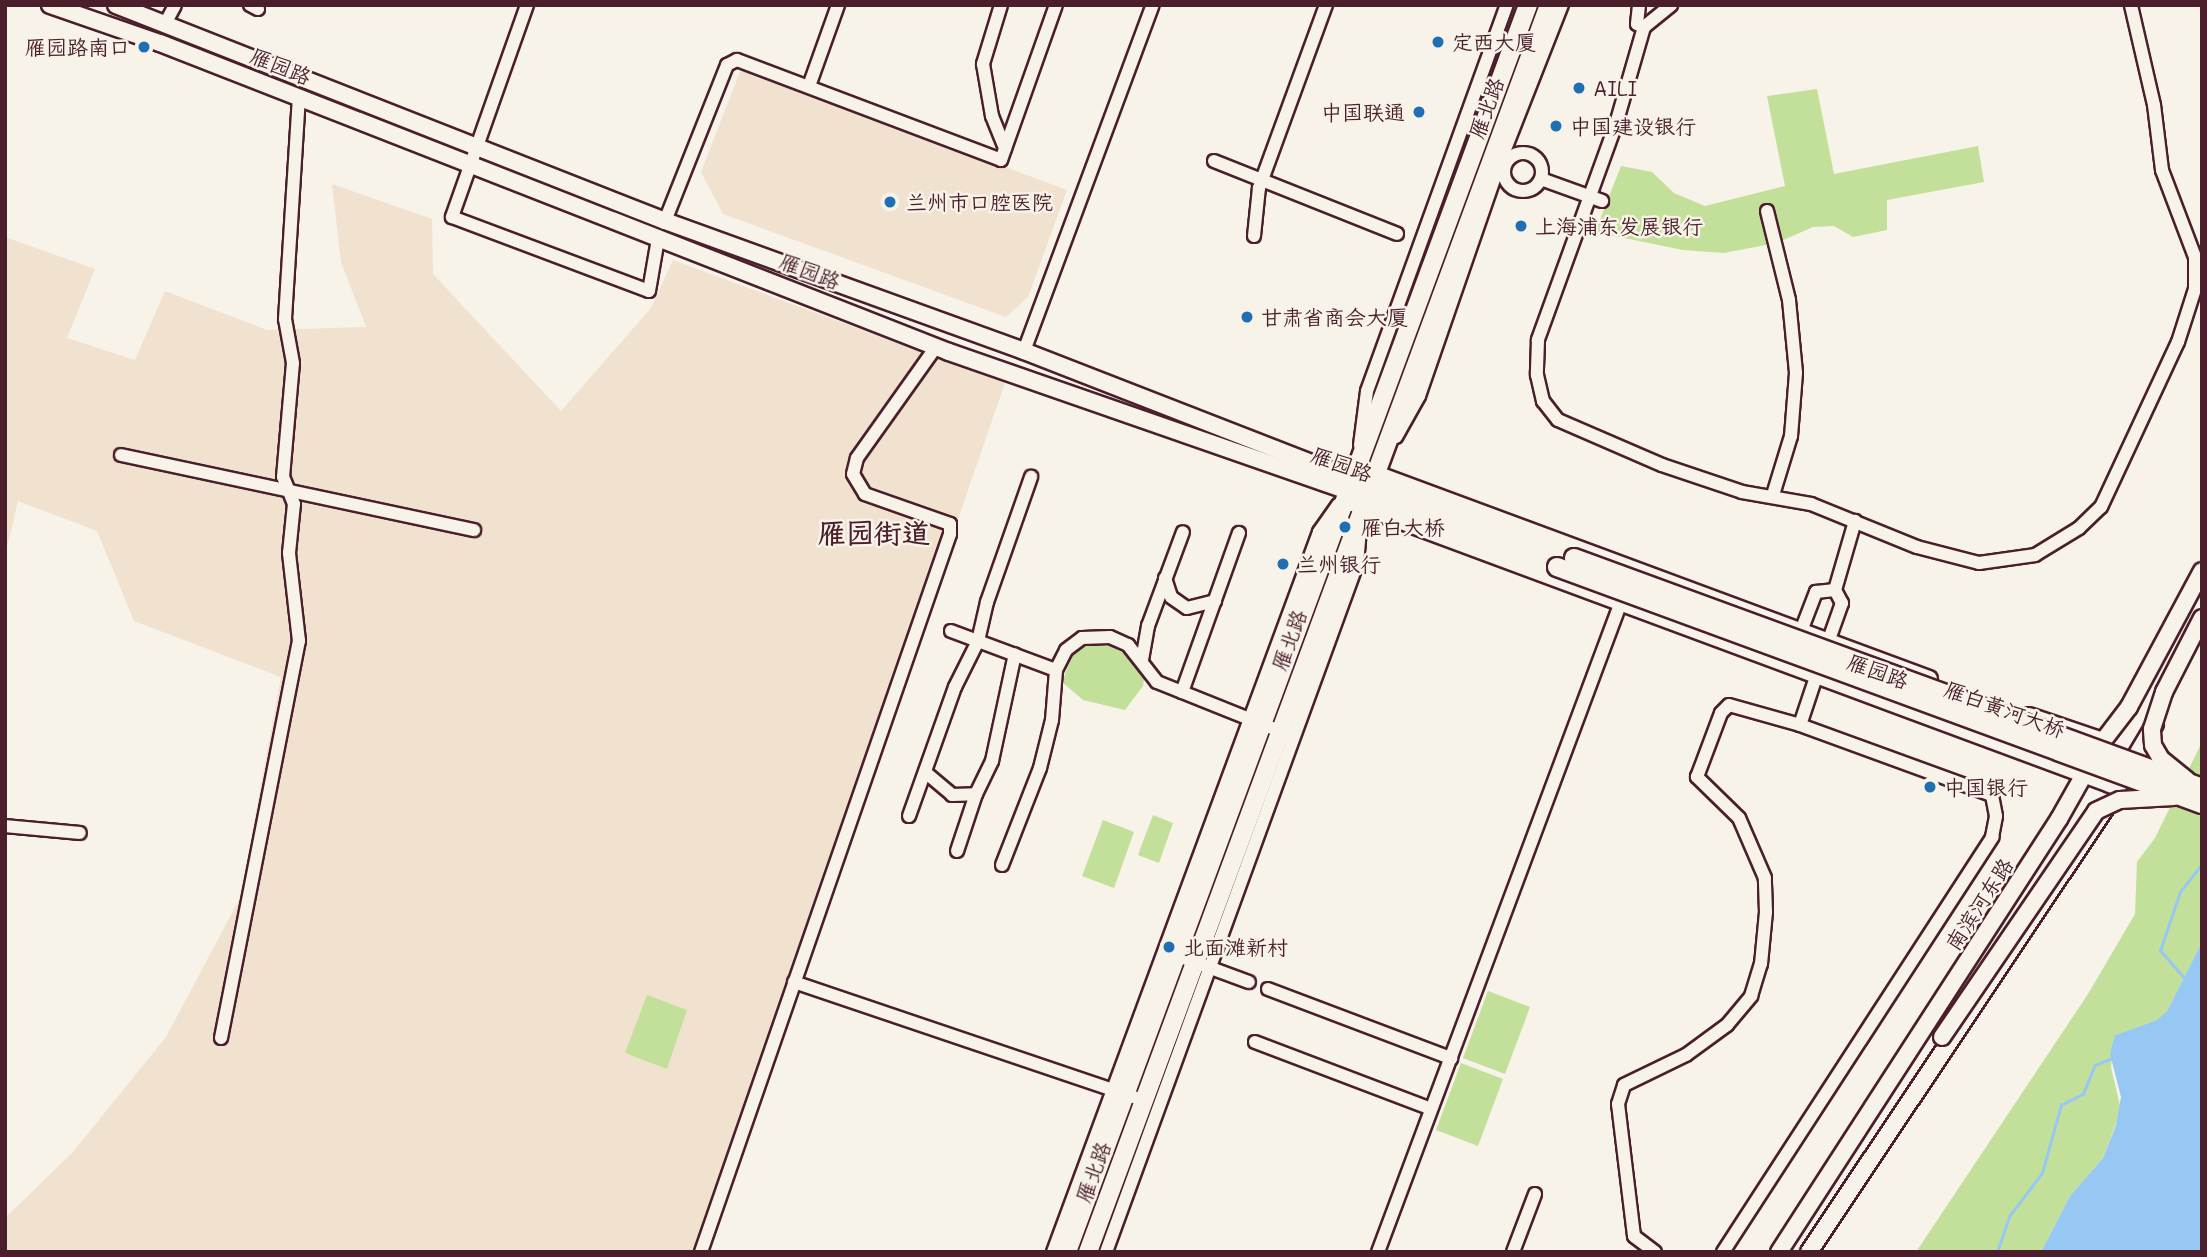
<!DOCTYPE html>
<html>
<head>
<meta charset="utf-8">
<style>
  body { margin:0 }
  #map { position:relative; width:2207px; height:1257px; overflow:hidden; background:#f7f3e8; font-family:Mali,"LXGW WenKai TC",sans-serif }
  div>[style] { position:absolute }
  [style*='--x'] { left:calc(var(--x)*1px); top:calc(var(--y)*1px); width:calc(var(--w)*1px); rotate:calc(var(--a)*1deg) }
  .built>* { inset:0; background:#f0e2ce }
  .green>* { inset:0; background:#c2e099 }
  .water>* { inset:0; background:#97c8f3 }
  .stream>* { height:2.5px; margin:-1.25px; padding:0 1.25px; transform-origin:1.25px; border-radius:1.25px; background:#97c8f3 }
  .roads { filter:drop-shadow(2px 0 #4a1f2b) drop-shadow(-2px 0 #4a1f2b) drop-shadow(0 2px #4a1f2b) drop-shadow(0 -2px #4a1f2b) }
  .street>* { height:12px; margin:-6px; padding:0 6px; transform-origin:6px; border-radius:6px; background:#f7f3e8 }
  .street>.ring { margin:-6px; padding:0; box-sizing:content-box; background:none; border:12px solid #f7f3e8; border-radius:50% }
  .secondary>* { height:16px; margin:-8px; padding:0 8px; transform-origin:8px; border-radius:8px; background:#f7f3e8 }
  .primary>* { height:18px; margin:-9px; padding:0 9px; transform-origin:9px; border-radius:9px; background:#f7f3e8 }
  .bridges { filter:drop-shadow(2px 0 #4a1f2b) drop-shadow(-2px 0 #4a1f2b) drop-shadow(0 2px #4a1f2b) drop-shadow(0 -2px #4a1f2b) }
  .secondary-bridge>* { height:16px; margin:-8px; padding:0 8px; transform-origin:8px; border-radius:8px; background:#f7f3e8 }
  .primary-bridge>* { height:18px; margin:-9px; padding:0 9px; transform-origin:9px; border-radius:9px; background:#f7f3e8 }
  .dots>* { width:19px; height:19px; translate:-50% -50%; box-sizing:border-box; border:4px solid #f7f3e8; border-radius:50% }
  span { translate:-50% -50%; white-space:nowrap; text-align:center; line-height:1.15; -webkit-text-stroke:5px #f7f3e8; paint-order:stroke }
  .poi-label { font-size:21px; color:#4a1f2b }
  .left { translate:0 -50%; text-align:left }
  .right { translate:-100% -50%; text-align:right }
  .street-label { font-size:21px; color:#4a1f2b }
  .district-label { font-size:28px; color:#4a1f2b; font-weight:700 }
  .frame { position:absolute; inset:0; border:7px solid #4a1f2b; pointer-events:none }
</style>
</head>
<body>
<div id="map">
  <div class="built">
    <i style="clip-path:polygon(741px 69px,1067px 190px,1028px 297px,1006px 317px,723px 214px,701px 172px)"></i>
    <i style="clip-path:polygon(332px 184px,432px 219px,433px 274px,561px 411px,651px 308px,673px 260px,1005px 383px,705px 1252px,5px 1252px,5px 1218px,73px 1152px,166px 1037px,240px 898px,281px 677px,134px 621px,97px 531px,18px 501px,5px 556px,5px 237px,95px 269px,67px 338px,135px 360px,165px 291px,267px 330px,366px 327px,341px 262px)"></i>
  </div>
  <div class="green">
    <i style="clip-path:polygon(1817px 89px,1834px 174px,1978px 146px,1984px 182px,1887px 200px,1887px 230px,1853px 237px,1834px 226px,1813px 227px,1776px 243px,1724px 253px,1683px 250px,1595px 232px,1621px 166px,1652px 172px,1674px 193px,1705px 206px,1785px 186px,1767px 96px)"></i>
    <i style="clip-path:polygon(1103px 642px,1132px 658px,1144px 678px,1143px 686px,1125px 710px,1083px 700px,1062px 682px,1074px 652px,1087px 643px)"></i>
    <i style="clip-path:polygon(2202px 742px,2202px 942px,2167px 1011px,2157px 1020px,2115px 1035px,2111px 1067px,2121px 1110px,2103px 1158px,2070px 1196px,2041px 1252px,1916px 1252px,2088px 994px,2135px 914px,2137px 862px,2155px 838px)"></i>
    <i style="clip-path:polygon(1153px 815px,1173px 823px,1159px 863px,1138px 855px)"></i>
    <i style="clip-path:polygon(1103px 820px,1134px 832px,1114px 888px,1082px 876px)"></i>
    <i style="clip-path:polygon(1488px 991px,1530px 1007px,1505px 1074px,1463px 1058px)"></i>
    <i style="clip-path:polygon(647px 995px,687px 1010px,667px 1069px,625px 1053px)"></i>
    <i style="clip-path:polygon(1461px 1063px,1503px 1079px,1478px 1146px,1436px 1130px)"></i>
  </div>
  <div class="water">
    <i style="clip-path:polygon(2202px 942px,2202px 1252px,2041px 1252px,2070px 1196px,2103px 1158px,2116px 1125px,2121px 1097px,2110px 1054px,2115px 1035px,2157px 1020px,2167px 1011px)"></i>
  </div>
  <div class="stream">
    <i style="--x:2183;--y:977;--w:35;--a:-131"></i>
    <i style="--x:2160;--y:951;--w:62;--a:-71.3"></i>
    <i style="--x:2180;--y:892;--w:36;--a:-52"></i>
    <i style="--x:1997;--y:1252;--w:39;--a:-71"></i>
    <i style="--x:2010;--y:1215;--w:53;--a:-52.7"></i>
    <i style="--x:2042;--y:1173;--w:71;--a:-74.4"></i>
    <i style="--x:2061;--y:1105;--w:25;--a:-27"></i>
    <i style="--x:2083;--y:1094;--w:31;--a:-68"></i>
    <i style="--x:2095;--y:1065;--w:18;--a:-22"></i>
  </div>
  <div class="roads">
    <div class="street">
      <i style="--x:250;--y:5;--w:9;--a:27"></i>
      <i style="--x:527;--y:5;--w:225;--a:109.5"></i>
      <i style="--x:452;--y:217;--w:210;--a:20.6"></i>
      <i style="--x:649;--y:291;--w:53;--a:-80.2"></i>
      <i style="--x:1001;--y:5;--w:62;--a:107"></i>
      <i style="--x:983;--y:64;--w:53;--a:80.2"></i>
      <i style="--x:992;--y:116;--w:35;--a:68"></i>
      <i style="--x:1639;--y:5;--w:19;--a:96"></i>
      <i style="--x:1637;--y:24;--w:8;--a:23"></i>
      <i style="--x:1644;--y:27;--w:35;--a:-39"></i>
      <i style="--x:165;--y:24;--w:21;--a:-62"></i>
      <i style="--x:1644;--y:27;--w:101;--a:106.1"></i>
      <i style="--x:1616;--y:124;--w:230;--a:109.9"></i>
      <i style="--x:1538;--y:340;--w:35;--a:92"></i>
      <i style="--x:1537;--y:375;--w:27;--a:77"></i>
      <i style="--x:1543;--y:401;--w:24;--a:52"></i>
      <i style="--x:1558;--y:420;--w:113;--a:23.4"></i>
      <i style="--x:1662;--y:465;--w:84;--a:18.6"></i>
      <i style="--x:1742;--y:492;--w:70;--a:9.9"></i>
      <i style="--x:1811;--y:504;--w:114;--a:22.1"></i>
      <i style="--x:1917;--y:547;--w:64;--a:14.5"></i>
      <i style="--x:1979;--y:563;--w:57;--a:-8.1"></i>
      <i style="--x:2035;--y:555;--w:52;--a:-31.5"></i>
      <i style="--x:2079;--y:528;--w:30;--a:-44"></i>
      <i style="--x:2101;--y:507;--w:182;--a:-65"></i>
      <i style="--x:2178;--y:342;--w:56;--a:-72.2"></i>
      <i style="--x:2195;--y:289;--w:32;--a:-90"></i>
      <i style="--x:2195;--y:257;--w:93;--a:-110.8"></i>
      <i style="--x:2162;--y:170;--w:65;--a:-97"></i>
      <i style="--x:2154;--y:105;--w:103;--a:-103"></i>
      <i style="--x:809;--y:86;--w:86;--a:-70.3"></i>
      <i class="ring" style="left:1504px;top:153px;width:26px;height:26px"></i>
      <i style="--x:1214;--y:161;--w:197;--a:21.7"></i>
      <i style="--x:1541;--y:179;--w:65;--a:19.8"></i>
      <i style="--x:1767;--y:211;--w:92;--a:76.1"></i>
      <i style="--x:1789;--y:300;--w:73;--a:84.5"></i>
      <i style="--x:1796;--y:373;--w:63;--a:94.5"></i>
      <i style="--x:1791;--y:436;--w:62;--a:107"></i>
      <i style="--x:665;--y:221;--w:168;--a:-68.3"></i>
      <i style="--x:727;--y:65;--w:11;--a:-27"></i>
      <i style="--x:737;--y:60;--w:282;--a:20.7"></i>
      <i style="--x:1001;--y:160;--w:164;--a:-70.5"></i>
      <i style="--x:1254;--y:236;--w:48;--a:-84.1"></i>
      <i style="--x:1259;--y:188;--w:195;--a:-69.9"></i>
      <i style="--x:1024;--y:351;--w:369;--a:-69.6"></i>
      <i style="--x:1396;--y:437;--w:47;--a:-60.7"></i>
      <i style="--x:1419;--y:396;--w:248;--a:-70.9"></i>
      <i style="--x:1500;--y:162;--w:169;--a:-68.5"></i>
      <i style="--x:1360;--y:445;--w:54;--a:-82.6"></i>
      <i style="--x:1367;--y:391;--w:411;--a:-70.1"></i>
      <i style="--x:121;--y:455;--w:361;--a:12"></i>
      <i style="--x:1165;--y:578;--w:20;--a:72"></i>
      <i style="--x:1171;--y:597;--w:19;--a:35"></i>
      <i style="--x:1187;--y:608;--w:29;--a:-14"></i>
      <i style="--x:1835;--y:590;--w:72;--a:-73.8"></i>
      <i style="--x:951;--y:631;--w:112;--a:20.4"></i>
      <i style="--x:1801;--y:631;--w:42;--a:-69"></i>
      <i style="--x:1816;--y:592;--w:19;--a:-6"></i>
      <i style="--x:1835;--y:590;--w:15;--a:62"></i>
      <i style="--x:1842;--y:603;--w:48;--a:109.6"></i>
      <i style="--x:1142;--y:660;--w:35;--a:-80"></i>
      <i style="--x:1148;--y:626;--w:100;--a:-69.6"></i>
      <i style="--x:1182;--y:692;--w:169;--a:-70.3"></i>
      <i style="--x:925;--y:772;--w:35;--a:40"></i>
      <i style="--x:952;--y:795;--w:24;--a:-2"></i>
      <i style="--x:976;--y:794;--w:37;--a:-64"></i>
      <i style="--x:992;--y:761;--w:109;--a:-77.9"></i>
      <i style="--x:909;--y:816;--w:137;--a:-70.4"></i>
      <i style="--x:955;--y:687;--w:51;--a:-63.4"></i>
      <i style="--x:978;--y:641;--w:40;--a:-77"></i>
      <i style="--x:987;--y:602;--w:133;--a:-70.6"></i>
      <i style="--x:5;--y:826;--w:75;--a:5.3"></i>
      <i style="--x:957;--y:851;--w:60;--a:-71.6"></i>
      <i style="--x:1002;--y:865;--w:104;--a:-68.6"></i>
      <i style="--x:1040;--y:768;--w:49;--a:-76"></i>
      <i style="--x:1052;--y:720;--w:50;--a:-85.4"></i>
      <i style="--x:1056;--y:670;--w:22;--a:-63"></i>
      <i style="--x:1066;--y:650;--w:20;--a:-37"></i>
      <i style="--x:1082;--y:638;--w:28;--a:-2"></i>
      <i style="--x:1110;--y:637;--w:20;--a:24"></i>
      <i style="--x:1128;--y:645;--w:47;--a:51.9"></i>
      <i style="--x:1157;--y:682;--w:140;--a:21.8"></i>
      <i style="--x:1170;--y:953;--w:84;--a:20.2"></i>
      <i style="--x:794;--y:982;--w:368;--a:18.7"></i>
      <i style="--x:1268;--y:989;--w:196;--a:20.7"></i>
      <i style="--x:221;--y:1038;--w:405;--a:-78.9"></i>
      <i style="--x:299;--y:641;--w:89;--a:-96.5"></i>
      <i style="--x:289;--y:553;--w:49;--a:-84.2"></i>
      <i style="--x:294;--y:504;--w:29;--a:-112"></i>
      <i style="--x:283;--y:477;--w:114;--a:-85"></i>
      <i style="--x:293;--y:363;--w:45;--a:-100.3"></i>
      <i style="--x:285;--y:319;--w:221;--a:-86.4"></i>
      <i style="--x:1255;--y:1042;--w:188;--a:20.8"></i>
      <i style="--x:701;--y:1252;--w:760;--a:-70.87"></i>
      <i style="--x:950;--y:534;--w:10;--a:-90"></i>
      <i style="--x:950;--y:524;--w:90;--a:-160.6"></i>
      <i style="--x:865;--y:494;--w:23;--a:-121"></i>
      <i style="--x:853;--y:474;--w:16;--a:-76"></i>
      <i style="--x:857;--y:458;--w:136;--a:-54.6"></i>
      <i style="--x:1053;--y:1252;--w:768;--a:-69.72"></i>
      <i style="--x:1319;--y:532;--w:33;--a:-55"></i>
      <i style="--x:1106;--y:1252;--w:732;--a:-69.96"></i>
      <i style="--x:1357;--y:564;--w:34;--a:-85"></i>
      <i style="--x:1378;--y:1252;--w:694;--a:-69.5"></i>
      <i style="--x:1513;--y:1252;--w:62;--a:-69.2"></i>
      <i style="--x:1655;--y:1252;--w:26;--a:-143"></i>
      <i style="--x:1634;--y:1236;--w:133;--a:-96.9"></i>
      <i style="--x:1618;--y:1104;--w:20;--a:-72"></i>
      <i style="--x:1624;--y:1085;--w:69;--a:-25.8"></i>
      <i style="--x:1686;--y:1055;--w:51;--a:-36.2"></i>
      <i style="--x:1727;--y:1025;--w:38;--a:-50"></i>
      <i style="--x:1751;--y:996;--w:34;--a:-73"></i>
      <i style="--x:1761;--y:964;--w:52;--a:-84.5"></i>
      <i style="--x:1766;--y:912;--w:34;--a:-92"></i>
      <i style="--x:1765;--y:878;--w:65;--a:-113.4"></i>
      <i style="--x:1739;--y:818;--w:59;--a:-135.7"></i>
      <i style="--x:1697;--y:777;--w:68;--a:-69.4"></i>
      <i style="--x:1721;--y:713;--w:11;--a:-45"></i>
      <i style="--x:1729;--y:705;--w:74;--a:15.7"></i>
      <i style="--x:1723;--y:1252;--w:495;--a:-57"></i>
      <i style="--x:1992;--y:837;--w:21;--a:-79"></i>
      <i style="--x:1996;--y:816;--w:21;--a:-101"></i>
      <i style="--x:1992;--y:795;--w:204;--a:-160"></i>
      <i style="--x:1800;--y:725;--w:60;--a:-71.6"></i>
    </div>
    <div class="secondary">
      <i style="--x:50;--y:5;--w:116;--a:19.1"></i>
      <i style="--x:160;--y:43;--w:847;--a:21.39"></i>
      <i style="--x:949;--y:352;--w:441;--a:19.2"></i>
      <i style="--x:116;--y:5;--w:590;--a:21.48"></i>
      <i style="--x:665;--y:221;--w:382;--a:19.9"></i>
      <i style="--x:1024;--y:351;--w:352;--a:21.3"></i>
      <i style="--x:1357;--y:467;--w:610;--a:20.34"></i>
      <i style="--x:1353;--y:503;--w:816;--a:20.37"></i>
      <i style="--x:2029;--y:716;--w:78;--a:18.7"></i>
      <i style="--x:2127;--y:771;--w:55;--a:-59.2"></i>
      <i style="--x:1779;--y:1252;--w:516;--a:-57.11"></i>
      <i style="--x:2059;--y:819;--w:90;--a:-60.6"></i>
      <i style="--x:2103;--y:741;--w:43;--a:-52.6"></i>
      <i style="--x:2129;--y:707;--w:154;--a:-61.8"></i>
      <i style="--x:1809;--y:1252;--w:533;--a:-56.25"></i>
    </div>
    <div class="primary">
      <i style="--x:1360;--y:482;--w:227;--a:19.6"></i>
      <i style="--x:1366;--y:497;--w:203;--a:20.1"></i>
      <i style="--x:1067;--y:1252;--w:1329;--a:-69.71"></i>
      <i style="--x:1088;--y:1252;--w:1329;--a:-69.71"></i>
    </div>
  </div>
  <div class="bridges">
    <div class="secondary-bridge">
      <i style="--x:2187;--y:780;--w:33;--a:-141"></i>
      <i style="--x:2161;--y:759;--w:16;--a:-120"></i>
      <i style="--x:2153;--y:745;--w:16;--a:-94"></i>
      <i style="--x:2152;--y:729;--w:39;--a:-72"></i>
      <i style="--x:2164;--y:692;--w:83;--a:-62.8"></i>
      <i style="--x:1942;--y:1037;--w:273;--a:-55.7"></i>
      <i style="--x:2096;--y:811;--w:26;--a:-25"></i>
      <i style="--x:2120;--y:800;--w:54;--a:-3.2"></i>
    </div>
    <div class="primary-bridge">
      <i style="--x:1574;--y:558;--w:669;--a:20.11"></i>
      <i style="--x:1557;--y:567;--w:687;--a:20.18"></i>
    </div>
  </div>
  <div class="dots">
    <i style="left:1438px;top:42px;background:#1f6fb2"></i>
    <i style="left:144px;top:47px;background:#1f6fb2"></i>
    <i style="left:1579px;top:88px;background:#1f6fb2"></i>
    <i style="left:1419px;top:112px;background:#1f6fb2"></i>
    <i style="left:1556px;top:126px;background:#1f6fb2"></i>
    <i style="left:890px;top:202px;background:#1f6fb2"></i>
    <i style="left:1521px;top:226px;background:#1f6fb2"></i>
    <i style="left:1247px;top:317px;background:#1f6fb2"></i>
    <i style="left:1345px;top:527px;background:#1f6fb2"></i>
    <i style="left:1283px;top:564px;background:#1f6fb2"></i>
    <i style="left:1930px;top:787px;background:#1f6fb2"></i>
    <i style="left:1169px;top:947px;background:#1f6fb2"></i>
  </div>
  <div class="poi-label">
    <span class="left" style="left:1452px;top:42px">定西大厦</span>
    <span class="right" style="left:130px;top:47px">雁园路南口</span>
    <span class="left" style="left:1593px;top:88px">AILI</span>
    <span class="right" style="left:1405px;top:112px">中国联通</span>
    <span class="left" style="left:1570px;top:126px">中国建设银行</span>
    <span class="left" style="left:906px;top:202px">兰州市口腔医院</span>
    <span class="left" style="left:1535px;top:226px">上海浦东发展银行</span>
    <span class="left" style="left:1261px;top:317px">甘肃省商会大厦</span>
    <span class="left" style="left:1361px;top:527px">雁白大桥</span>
    <span class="left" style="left:1297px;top:564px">兰州银行</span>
    <span class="left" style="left:1944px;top:787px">中国银行</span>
    <span class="left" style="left:1183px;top:947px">北面滩新村</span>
  </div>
  <div class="street-label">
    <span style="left:281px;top:66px;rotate:22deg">雁园路</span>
    <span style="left:1486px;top:108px;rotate:-70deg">雁北路</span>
    <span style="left:810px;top:271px;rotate:21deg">雁园路</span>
    <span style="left:1342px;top:464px;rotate:20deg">雁园路</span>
    <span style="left:1289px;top:640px;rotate:-70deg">雁北路</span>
    <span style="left:1878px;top:671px;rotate:20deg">雁园路</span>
    <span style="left:2005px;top:709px;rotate:20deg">雁白黄河大桥</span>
    <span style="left:1979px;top:904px;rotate:-57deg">南滨河东路</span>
    <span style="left:1093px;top:1172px;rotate:-70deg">雁北路</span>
  </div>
  <div class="district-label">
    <span style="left:874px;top:532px">雁园街道</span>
  </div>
  <div class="frame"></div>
</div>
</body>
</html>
